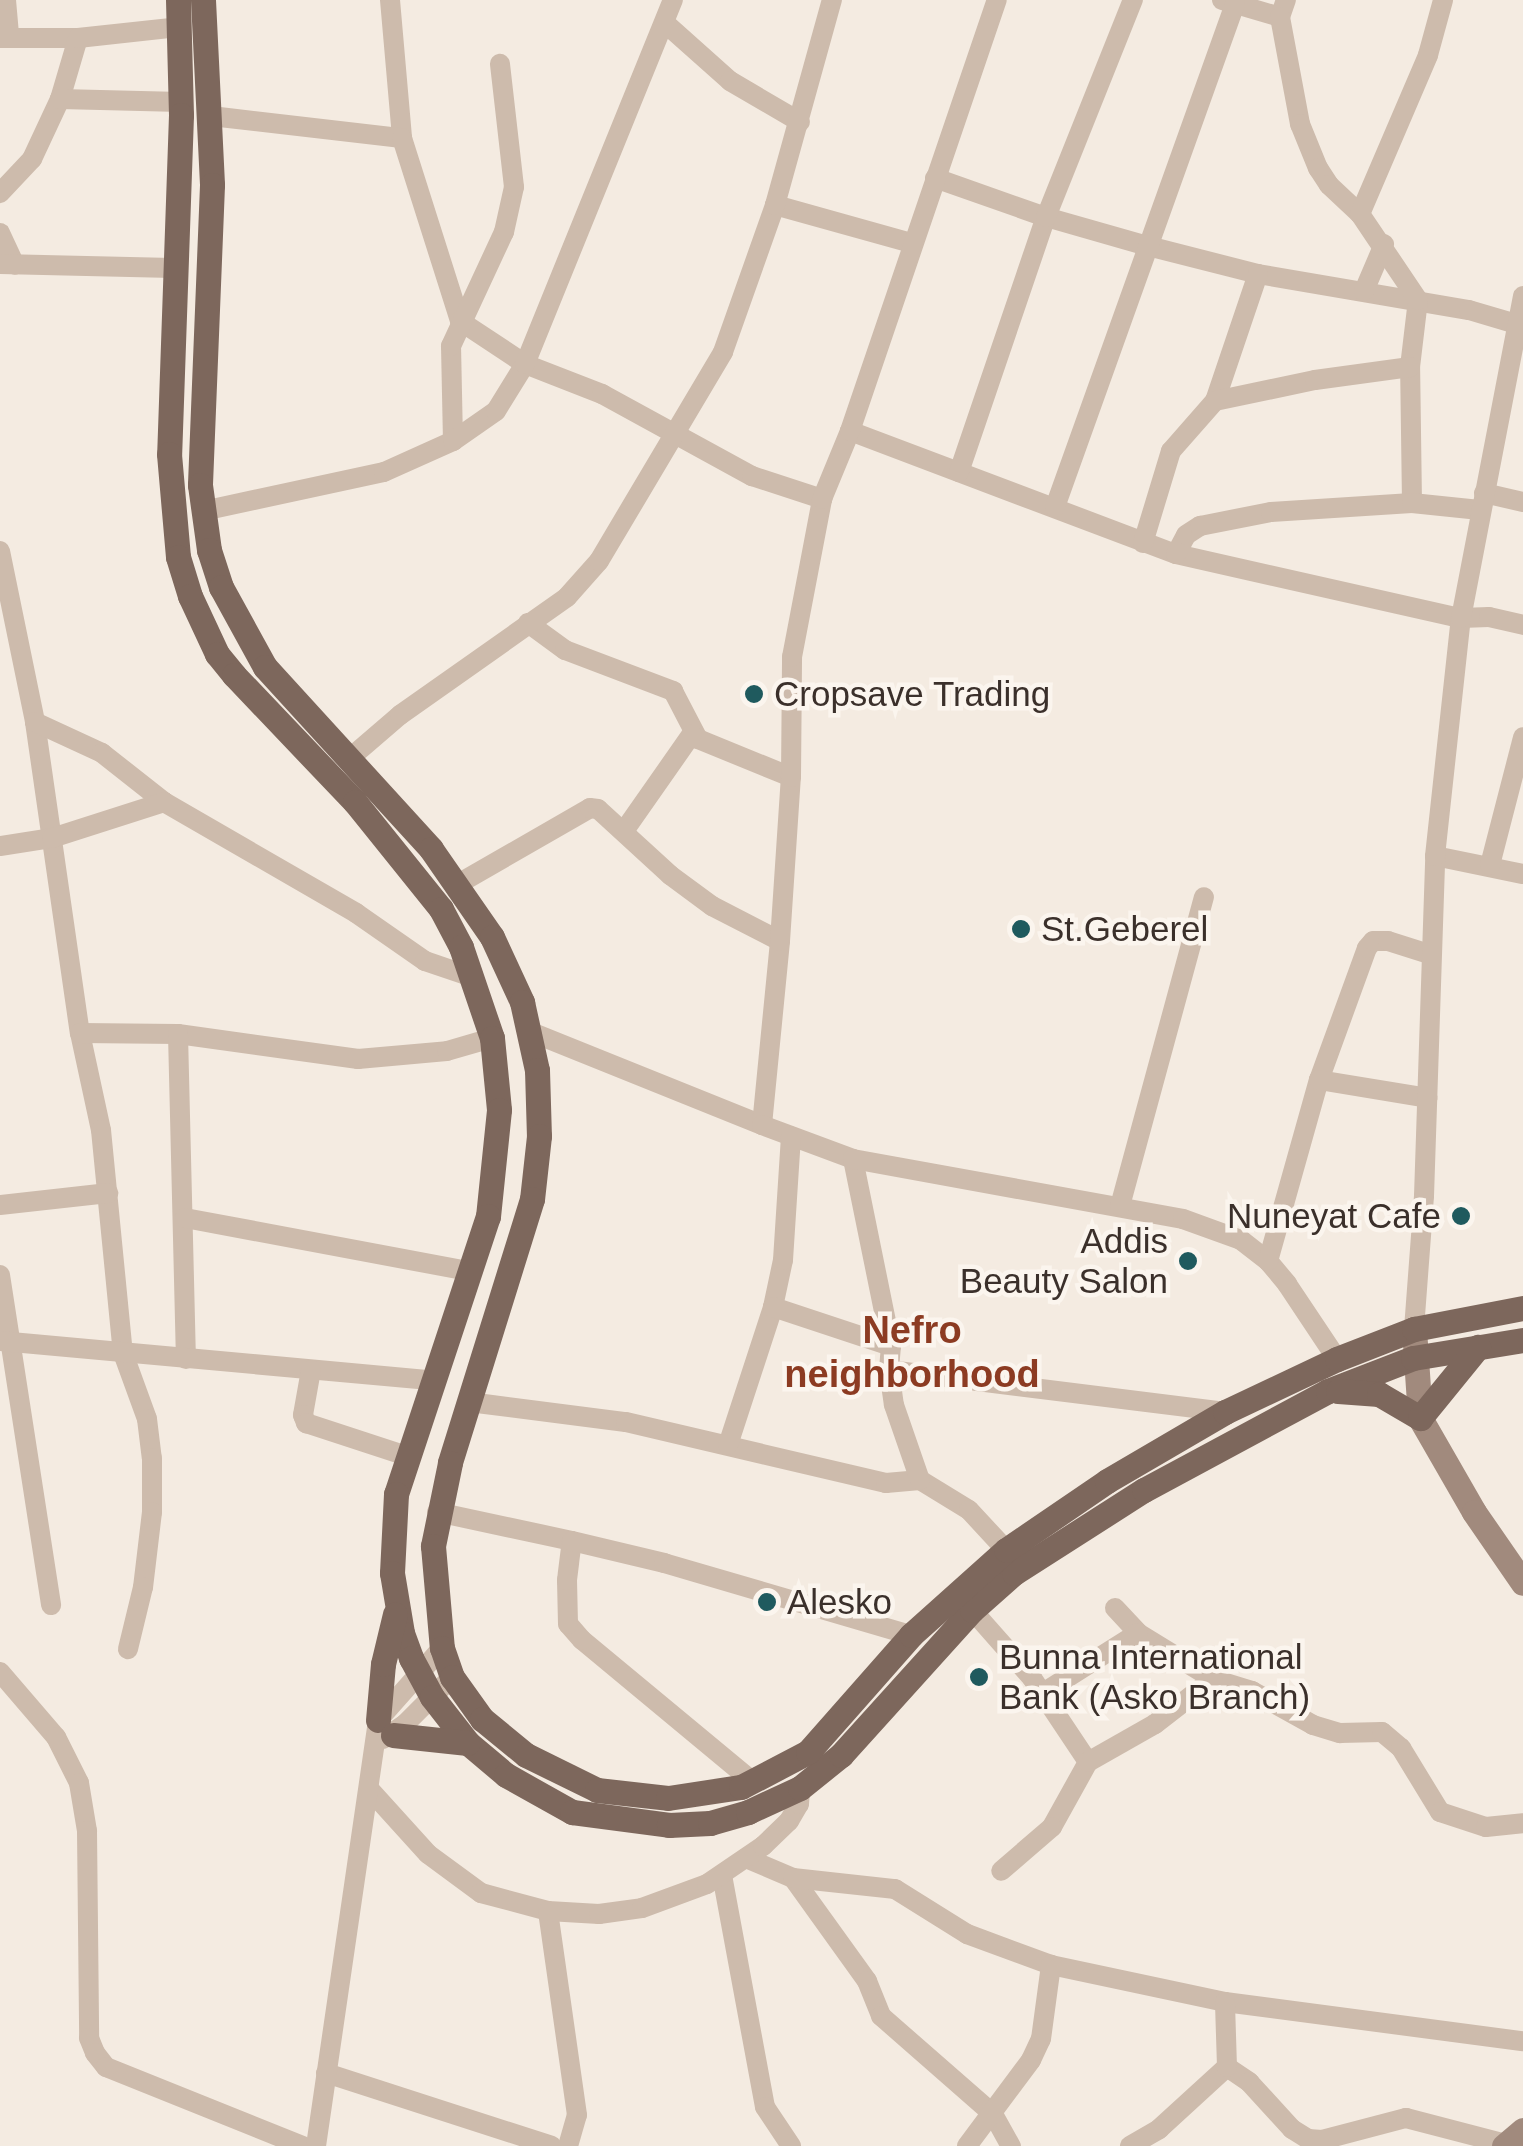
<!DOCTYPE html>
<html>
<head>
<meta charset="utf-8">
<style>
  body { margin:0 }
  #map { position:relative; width:1523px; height:2146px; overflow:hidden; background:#f4ebe1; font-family:Helvetica,sans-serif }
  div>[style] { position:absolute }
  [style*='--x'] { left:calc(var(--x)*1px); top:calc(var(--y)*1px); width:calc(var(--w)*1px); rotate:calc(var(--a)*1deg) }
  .street>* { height:20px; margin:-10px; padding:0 10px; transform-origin:10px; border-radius:10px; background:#cdbbac }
  .secondary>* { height:25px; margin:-12.5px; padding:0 12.5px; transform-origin:12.5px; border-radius:12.5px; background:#a18a7d }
  .primary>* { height:25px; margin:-12.5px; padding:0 12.5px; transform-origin:12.5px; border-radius:12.5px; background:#7d675c }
  .dots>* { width:28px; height:28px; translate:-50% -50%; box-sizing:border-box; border:5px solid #fbf5ee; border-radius:50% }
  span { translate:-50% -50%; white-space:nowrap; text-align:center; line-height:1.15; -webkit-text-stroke:9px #fbf5ee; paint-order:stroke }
  .poi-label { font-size:35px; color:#3b302b }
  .left { translate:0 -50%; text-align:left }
  .right { translate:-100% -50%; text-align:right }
  .neighbourhood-label { font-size:38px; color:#8c3b22; font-weight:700 }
</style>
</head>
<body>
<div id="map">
  <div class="street">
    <i style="--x:6;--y:0;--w:38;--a:85"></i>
    <i style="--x:390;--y:0;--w:139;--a:85"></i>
    <i style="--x:1222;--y:0;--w:60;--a:16.3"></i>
    <i style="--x:1280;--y:17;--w:18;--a:-71"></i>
    <i style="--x:1280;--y:17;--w:109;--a:79.4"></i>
    <i style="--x:1300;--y:124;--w:48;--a:67.8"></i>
    <i style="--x:1318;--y:168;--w:20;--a:57"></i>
    <i style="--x:1329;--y:185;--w:42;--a:43.1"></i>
    <i style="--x:665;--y:23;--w:87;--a:41.7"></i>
    <i style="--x:730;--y:81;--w:81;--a:30.4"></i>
    <i style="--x:0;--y:38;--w:78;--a:0"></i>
    <i style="--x:78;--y:38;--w:64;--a:106.4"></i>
    <i style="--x:60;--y:99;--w:66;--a:115"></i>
    <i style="--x:32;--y:159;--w:47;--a:133.3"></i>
    <i style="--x:78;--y:38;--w:103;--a:-6.2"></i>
    <i style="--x:60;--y:99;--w:121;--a:1.4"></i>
    <i style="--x:211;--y:116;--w:192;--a:6.6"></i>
    <i style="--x:402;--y:138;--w:192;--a:72.4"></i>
    <i style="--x:460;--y:321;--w:78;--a:33.5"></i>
    <i style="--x:525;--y:364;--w:83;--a:21.3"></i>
    <i style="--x:602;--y:394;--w:171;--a:28.7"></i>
    <i style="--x:752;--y:476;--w:74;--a:18.2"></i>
    <i style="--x:935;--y:178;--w:118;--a:19.4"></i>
    <i style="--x:1046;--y:217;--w:106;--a:15.9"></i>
    <i style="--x:1148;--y:246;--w:114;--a:14.3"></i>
    <i style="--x:1258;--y:274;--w:214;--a:9.7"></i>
    <i style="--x:1469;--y:310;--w:56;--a:16.5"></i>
    <i style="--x:775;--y:205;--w:141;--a:15.6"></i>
    <i style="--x:0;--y:233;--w:35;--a:65"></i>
    <i style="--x:0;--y:264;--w:173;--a:1.3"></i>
    <i style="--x:1364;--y:291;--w:51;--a:-66.9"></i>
    <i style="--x:1215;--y:401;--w:134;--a:-71.3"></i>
    <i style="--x:850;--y:431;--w:348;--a:20.7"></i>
    <i style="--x:1176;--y:554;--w:292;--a:12.7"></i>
    <i style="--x:1461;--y:618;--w:28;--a:-2"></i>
    <i style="--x:1489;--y:617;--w:35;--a:13"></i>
    <i style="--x:453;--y:441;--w:95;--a:-91.2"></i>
    <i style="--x:451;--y:346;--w:126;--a:-65.1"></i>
    <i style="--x:504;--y:232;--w:46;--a:-77.5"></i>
    <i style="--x:514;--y:187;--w:124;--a:-96.5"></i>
    <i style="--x:959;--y:472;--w:269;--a:-71.2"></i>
    <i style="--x:1046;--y:217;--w:234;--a:-68.2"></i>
    <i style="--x:1484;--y:493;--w:40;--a:13"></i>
    <i style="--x:1412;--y:503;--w:136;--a:-90.8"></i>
    <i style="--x:1410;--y:367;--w:67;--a:-83.2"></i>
    <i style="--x:1418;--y:300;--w:104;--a:-124"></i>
    <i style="--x:1360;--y:214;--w:173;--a:-66.8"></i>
    <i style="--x:1428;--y:55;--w:57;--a:-74.7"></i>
    <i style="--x:1055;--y:507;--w:534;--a:-70.31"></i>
    <i style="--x:203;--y:511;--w:185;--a:-12.2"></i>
    <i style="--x:384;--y:472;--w:76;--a:-24.2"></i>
    <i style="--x:453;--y:441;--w:52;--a:-34.9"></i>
    <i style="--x:496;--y:411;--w:55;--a:-58.3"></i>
    <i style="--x:525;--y:364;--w:393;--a:-67.9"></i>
    <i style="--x:1143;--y:543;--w:96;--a:-73.1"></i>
    <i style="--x:1171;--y:451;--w:67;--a:-48.7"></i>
    <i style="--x:1215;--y:401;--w:102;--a:-11.9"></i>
    <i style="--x:1315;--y:380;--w:96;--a:-7.8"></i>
    <i style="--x:0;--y:551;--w:175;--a:78.4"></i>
    <i style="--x:35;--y:722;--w:314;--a:81.8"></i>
    <i style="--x:80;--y:1033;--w:99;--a:77.8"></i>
    <i style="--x:101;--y:1130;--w:224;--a:84.4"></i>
    <i style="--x:123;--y:1353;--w:70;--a:70"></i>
    <i style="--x:147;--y:1419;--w:39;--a:83"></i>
    <i style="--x:152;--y:1458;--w:54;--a:90"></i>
    <i style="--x:152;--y:1512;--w:76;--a:96.8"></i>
    <i style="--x:143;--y:1587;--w:64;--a:103.6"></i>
    <i style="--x:1176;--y:554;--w:21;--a:-62"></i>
    <i style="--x:1186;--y:535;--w:17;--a:-33"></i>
    <i style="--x:1200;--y:526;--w:72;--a:-11.2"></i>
    <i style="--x:1271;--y:512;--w:141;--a:-3.7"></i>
    <i style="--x:1412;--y:503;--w:68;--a:5.9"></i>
    <i style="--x:528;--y:623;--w:46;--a:36.1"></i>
    <i style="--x:565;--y:650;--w:116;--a:20.8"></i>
    <i style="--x:673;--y:691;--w:54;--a:62.5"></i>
    <i style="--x:698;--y:739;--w:100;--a:22.2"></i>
    <i style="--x:35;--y:722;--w:74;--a:24.8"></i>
    <i style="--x:102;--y:753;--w:79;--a:38.3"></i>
    <i style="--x:164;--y:802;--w:222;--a:30"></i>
    <i style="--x:356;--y:913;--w:84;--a:34.8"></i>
    <i style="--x:425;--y:961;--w:50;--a:18.8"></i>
    <i style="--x:350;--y:758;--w:66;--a:-40.7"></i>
    <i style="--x:400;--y:715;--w:204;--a:-35.2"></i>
    <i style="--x:567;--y:597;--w:48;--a:-48.4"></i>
    <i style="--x:599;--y:561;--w:243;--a:-59.3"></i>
    <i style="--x:723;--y:352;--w:156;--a:-70.5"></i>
    <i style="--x:775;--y:205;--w:213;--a:-74.5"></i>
    <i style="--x:624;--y:831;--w:118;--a:-55"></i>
    <i style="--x:0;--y:846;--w:53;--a:-8.7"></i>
    <i style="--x:52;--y:838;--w:118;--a:-17.8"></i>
    <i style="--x:1435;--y:856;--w:90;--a:11.6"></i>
    <i style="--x:1490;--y:865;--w:132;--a:-75.5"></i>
    <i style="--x:458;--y:884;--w:152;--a:-29.9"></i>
    <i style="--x:590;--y:808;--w:8;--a:7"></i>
    <i style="--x:598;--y:809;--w:98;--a:42.5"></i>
    <i style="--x:670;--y:875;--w:52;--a:36.4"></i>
    <i style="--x:712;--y:906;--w:76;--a:27.2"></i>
    <i style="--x:531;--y:1032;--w:249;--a:21.9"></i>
    <i style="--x:762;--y:1125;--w:185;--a:-84.4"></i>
    <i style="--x:780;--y:941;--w:164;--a:-86.2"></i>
    <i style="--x:791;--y:777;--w:120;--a:-89.5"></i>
    <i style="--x:792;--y:657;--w:161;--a:-79.2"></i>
    <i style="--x:822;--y:499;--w:74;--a:-67.6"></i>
    <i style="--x:850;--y:431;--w:455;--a:-71.2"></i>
    <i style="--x:80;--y:1033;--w:98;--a:0.6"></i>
    <i style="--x:178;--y:1034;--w:182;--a:7.9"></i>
    <i style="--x:358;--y:1059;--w:89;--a:-5.1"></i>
    <i style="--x:447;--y:1051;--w:47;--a:-16.1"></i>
    <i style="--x:178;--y:1034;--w:325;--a:88.6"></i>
    <i style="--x:1319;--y:1080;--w:140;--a:-70"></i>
    <i style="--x:1367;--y:948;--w:9;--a:-49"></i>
    <i style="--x:1373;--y:941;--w:15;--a:0"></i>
    <i style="--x:1388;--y:941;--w:43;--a:17.6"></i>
    <i style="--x:762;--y:1125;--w:97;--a:20.5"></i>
    <i style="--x:853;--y:1159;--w:191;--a:78.5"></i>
    <i style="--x:853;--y:1159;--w:335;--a:10.3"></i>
    <i style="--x:1183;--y:1219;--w:62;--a:19.9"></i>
    <i style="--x:1241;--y:1240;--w:34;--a:38"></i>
    <i style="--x:1268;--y:1261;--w:30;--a:50"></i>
    <i style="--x:1287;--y:1284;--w:90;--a:56.3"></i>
    <i style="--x:0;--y:1205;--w:109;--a:-6.3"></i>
    <i style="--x:1120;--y:1206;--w:320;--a:-74.8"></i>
    <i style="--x:185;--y:1218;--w:288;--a:10.6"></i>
    <i style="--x:1268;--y:1261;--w:188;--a:-74.3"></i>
    <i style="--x:1319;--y:1080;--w:110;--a:9.4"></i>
    <i style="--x:0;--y:1275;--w:334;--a:81.2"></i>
    <i style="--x:773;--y:1307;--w:48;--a:-78"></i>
    <i style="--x:783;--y:1260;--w:124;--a:-86.3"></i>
    <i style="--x:1414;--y:1329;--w:133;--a:-85.7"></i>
    <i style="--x:1424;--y:1196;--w:340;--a:-88.1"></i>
    <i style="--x:1435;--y:856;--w:239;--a:-83.8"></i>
    <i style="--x:1461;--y:618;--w:328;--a:-79.1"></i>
    <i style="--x:0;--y:1341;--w:434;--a:5.2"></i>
    <i style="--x:311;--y:1370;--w:46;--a:100.1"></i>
    <i style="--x:303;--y:1415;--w:9;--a:69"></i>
    <i style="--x:306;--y:1423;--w:106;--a:18.1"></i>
    <i style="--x:889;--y:1370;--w:339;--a:7.1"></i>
    <i style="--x:469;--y:1402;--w:158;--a:7.3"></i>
    <i style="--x:626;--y:1422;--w:267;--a:13.2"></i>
    <i style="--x:886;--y:1483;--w:34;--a:-5"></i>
    <i style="--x:920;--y:1480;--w:57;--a:31.5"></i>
    <i style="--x:969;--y:1510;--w:54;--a:47.2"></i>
    <i style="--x:728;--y:1445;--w:145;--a:-71.9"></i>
    <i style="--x:773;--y:1307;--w:124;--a:18.3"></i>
    <i style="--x:891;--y:1346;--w:24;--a:95"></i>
    <i style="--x:889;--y:1370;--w:35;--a:82"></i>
    <i style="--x:894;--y:1405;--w:79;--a:70.9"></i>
    <i style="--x:437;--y:1512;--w:138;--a:12.1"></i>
    <i style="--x:1115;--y:1608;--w:34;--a:47"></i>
    <i style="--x:1138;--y:1633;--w:88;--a:31.5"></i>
    <i style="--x:1213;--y:1679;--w:41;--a:17.1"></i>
    <i style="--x:1252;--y:1691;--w:70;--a:29.1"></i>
    <i style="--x:1313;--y:1725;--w:28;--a:17"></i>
    <i style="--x:1340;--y:1733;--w:42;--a:-1.4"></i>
    <i style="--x:1382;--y:1732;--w:25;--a:40"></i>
    <i style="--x:1401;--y:1748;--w:75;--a:58.6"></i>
    <i style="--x:1440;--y:1812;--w:48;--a:18.1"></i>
    <i style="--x:1486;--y:1827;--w:37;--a:-6"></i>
    <i style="--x:972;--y:1610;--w:91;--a:48.6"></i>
    <i style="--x:1032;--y:1678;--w:101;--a:56.3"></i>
    <i style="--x:1088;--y:1762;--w:74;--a:119"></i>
    <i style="--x:1052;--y:1827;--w:67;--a:139.2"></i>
    <i style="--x:0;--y:1672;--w:86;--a:49.3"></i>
    <i style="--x:56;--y:1737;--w:51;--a:63.4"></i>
    <i style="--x:79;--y:1783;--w:49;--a:80.5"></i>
    <i style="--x:87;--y:1831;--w:207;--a:89.4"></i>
    <i style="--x:89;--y:2038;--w:16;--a:68"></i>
    <i style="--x:95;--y:2053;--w:18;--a:52"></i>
    <i style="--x:106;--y:2067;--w:212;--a:21.9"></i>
    <i style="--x:1043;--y:1693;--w:112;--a:-32.3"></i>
    <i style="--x:383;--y:1739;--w:27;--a:-34"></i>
    <i style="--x:405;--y:1724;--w:66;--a:-45"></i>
    <i style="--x:1088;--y:1762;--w:77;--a:-29.6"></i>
    <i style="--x:1155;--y:1724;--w:73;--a:-37.8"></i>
    <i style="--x:752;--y:1781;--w:221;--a:-140.3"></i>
    <i style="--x:582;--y:1640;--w:21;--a:-131"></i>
    <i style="--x:568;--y:1624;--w:44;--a:-91.3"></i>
    <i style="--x:567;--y:1580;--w:39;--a:-83"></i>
    <i style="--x:572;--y:1541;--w:95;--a:13.4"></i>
    <i style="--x:664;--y:1563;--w:257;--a:16.3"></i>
    <i style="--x:370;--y:1790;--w:86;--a:47.8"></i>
    <i style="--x:428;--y:1854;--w:66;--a:36.3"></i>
    <i style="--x:481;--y:1893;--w:69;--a:15"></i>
    <i style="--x:746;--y:1858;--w:51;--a:23.1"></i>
    <i style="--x:793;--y:1878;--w:127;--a:54.3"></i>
    <i style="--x:867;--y:1981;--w:38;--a:68"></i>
    <i style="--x:881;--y:2016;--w:149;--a:41.2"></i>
    <i style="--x:993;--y:2114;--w:37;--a:61"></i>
    <i style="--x:722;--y:1875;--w:236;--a:79.5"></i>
    <i style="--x:765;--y:2107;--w:47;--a:56.3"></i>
    <i style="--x:793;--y:1878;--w:103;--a:6.2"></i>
    <i style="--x:895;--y:1889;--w:85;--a:32"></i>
    <i style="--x:967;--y:1934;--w:90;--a:20.3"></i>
    <i style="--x:1051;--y:1965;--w:178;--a:12"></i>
    <i style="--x:1225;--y:2002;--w:301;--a:7.5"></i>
    <i style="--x:1227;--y:2067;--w:27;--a:34"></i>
    <i style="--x:1249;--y:2082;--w:64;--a:47.5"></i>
    <i style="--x:1292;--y:2129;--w:19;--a:32"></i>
    <i style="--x:1308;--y:2139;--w:14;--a:4"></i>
    <i style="--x:1322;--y:2140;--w:87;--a:-14.7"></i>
    <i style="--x:1406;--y:2118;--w:103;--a:14.6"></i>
    <i style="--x:326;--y:2073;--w:237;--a:17.9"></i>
    <i style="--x:316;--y:2146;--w:430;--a:-81.7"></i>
    <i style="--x:378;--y:1720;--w:96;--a:-48.4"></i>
    <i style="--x:568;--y:2146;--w:32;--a:-74"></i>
    <i style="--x:577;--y:2115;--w:206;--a:-98.1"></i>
    <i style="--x:548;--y:1911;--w:51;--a:3.4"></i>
    <i style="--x:599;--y:1914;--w:43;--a:-7.9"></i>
    <i style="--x:642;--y:1908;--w:69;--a:-20.3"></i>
    <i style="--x:707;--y:1884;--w:68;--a:-34.2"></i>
    <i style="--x:763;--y:1846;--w:36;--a:-44"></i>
    <i style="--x:789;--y:1821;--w:20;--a:-60"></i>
    <i style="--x:799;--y:1804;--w:16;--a:-86"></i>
    <i style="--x:967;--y:2146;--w:107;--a:-53.3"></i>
    <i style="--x:1031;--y:2060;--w:23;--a:-65"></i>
    <i style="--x:1041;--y:2039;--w:75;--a:-82.3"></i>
    <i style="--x:1130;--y:2146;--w:34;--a:-30"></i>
    <i style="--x:1159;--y:2129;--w:92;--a:-42.4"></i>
    <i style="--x:1227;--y:2067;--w:65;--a:-91.8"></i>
  </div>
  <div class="secondary">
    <i style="--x:1414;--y:1329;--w:89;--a:86.1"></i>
    <i style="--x:1420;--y:1418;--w:108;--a:60.1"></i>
    <i style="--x:1474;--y:1512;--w:86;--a:55.4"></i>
    <i style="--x:1504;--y:2146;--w:25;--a:-40"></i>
  </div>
  <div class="primary">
    <i style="--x:178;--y:0;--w:115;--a:88.5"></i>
    <i style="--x:181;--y:115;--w:339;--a:92"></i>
    <i style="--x:169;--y:454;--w:103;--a:85"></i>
    <i style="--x:178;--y:557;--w:41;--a:72.9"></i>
    <i style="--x:190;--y:596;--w:64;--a:65"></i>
    <i style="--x:217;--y:654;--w:27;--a:51"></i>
    <i style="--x:234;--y:675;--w:175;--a:46.4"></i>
    <i style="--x:355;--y:802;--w:137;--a:51.2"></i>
    <i style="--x:441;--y:909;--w:43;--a:62.2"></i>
    <i style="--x:461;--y:947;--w:96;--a:71.2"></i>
    <i style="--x:492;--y:1038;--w:72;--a:84.4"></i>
    <i style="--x:499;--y:1110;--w:107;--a:95.9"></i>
    <i style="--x:488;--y:1216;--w:293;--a:108.3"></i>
    <i style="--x:396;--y:1494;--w:79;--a:92.9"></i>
    <i style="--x:392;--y:1573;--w:61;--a:80.5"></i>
    <i style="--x:402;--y:1633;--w:27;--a:70"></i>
    <i style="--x:411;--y:1658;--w:44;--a:61.7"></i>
    <i style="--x:432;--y:1697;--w:58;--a:52"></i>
    <i style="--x:468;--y:1743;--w:50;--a:40.1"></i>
    <i style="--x:506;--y:1775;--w:76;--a:29.3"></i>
    <i style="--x:572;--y:1812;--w:98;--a:7.6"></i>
    <i style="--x:669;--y:1825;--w:41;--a:-2.8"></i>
    <i style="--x:710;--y:1823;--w:40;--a:-16"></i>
    <i style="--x:748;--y:1812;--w:57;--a:-24.8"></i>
    <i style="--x:800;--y:1788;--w:53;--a:-38.8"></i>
    <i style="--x:841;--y:1755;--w:195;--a:-47.9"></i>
    <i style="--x:972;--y:1610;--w:56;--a:-41.4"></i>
    <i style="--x:1014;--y:1573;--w:154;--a:-32.6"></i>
    <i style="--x:1144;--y:1490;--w:209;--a:-28.3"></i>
    <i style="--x:1328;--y:1391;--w:91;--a:-21.2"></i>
    <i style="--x:1413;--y:1358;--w:111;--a:-9.3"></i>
    <i style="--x:203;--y:0;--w:185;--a:87.2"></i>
    <i style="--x:212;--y:185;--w:300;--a:92.3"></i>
    <i style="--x:200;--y:485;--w:66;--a:82.1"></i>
    <i style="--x:209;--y:550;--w:39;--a:72"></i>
    <i style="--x:221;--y:587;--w:91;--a:61.2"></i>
    <i style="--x:265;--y:667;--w:246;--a:47.6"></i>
    <i style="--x:431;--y:849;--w:107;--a:55.3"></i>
    <i style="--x:492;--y:937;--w:72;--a:65.2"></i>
    <i style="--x:522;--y:1002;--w:70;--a:77.6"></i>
    <i style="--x:537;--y:1070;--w:66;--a:88.3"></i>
    <i style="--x:539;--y:1136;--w:63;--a:96.3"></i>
    <i style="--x:532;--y:1199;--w:276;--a:107.3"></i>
    <i style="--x:450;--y:1463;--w:85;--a:101.6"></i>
    <i style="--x:433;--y:1546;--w:102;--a:85"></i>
    <i style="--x:442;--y:1648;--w:31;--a:71"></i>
    <i style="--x:452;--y:1677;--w:52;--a:54.5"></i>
    <i style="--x:482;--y:1719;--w:57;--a:39.3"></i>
    <i style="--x:526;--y:1755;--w:79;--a:26.2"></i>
    <i style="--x:597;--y:1790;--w:71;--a:6.4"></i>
    <i style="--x:668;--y:1798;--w:74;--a:-8.6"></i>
    <i style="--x:741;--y:1787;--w:76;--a:-27.6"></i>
    <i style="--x:808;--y:1752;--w:156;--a:-48.6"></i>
    <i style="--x:911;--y:1635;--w:127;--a:-41.8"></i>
    <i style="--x:1006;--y:1550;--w:122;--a:-34.3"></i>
    <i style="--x:1107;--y:1481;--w:137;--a:-30.3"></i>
    <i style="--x:1225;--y:1412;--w:124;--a:-25.3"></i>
    <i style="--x:1337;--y:1359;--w:83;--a:-21.3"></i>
    <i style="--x:1414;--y:1329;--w:111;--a:-10.9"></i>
    <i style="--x:1338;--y:1391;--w:41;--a:4.2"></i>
    <i style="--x:1379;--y:1394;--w:48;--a:30.3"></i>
    <i style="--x:1420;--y:1418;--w:92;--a:-50.8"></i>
    <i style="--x:378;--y:1720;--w:56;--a:-84.9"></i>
    <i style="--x:383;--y:1664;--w:51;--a:-76.5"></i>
    <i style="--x:393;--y:1735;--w:75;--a:6.1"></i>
  </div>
  <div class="dots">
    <i style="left:754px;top:694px;background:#1f5a5e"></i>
    <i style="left:1021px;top:929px;background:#1f5a5e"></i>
    <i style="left:1461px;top:1216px;background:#1f5a5e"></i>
    <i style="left:1188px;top:1261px;background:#1f5a5e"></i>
    <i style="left:767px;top:1602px;background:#1f5a5e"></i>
    <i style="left:979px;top:1677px;background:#1f5a5e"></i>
  </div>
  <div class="poi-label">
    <span class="left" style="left:774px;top:694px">Cropsave Trading</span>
    <span class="left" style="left:1041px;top:929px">St.Geberel</span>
    <span class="right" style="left:1441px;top:1216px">Nuneyat Cafe</span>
    <span class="right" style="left:1168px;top:1261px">Addis<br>Beauty Salon</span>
    <span class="left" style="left:787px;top:1602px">Alesko</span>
    <span class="left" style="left:999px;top:1677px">Bunna International<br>Bank (Asko Branch)</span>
  </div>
  <div class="neighbourhood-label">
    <span style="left:912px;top:1353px">Nefro<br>neighborhood</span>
  </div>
</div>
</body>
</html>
